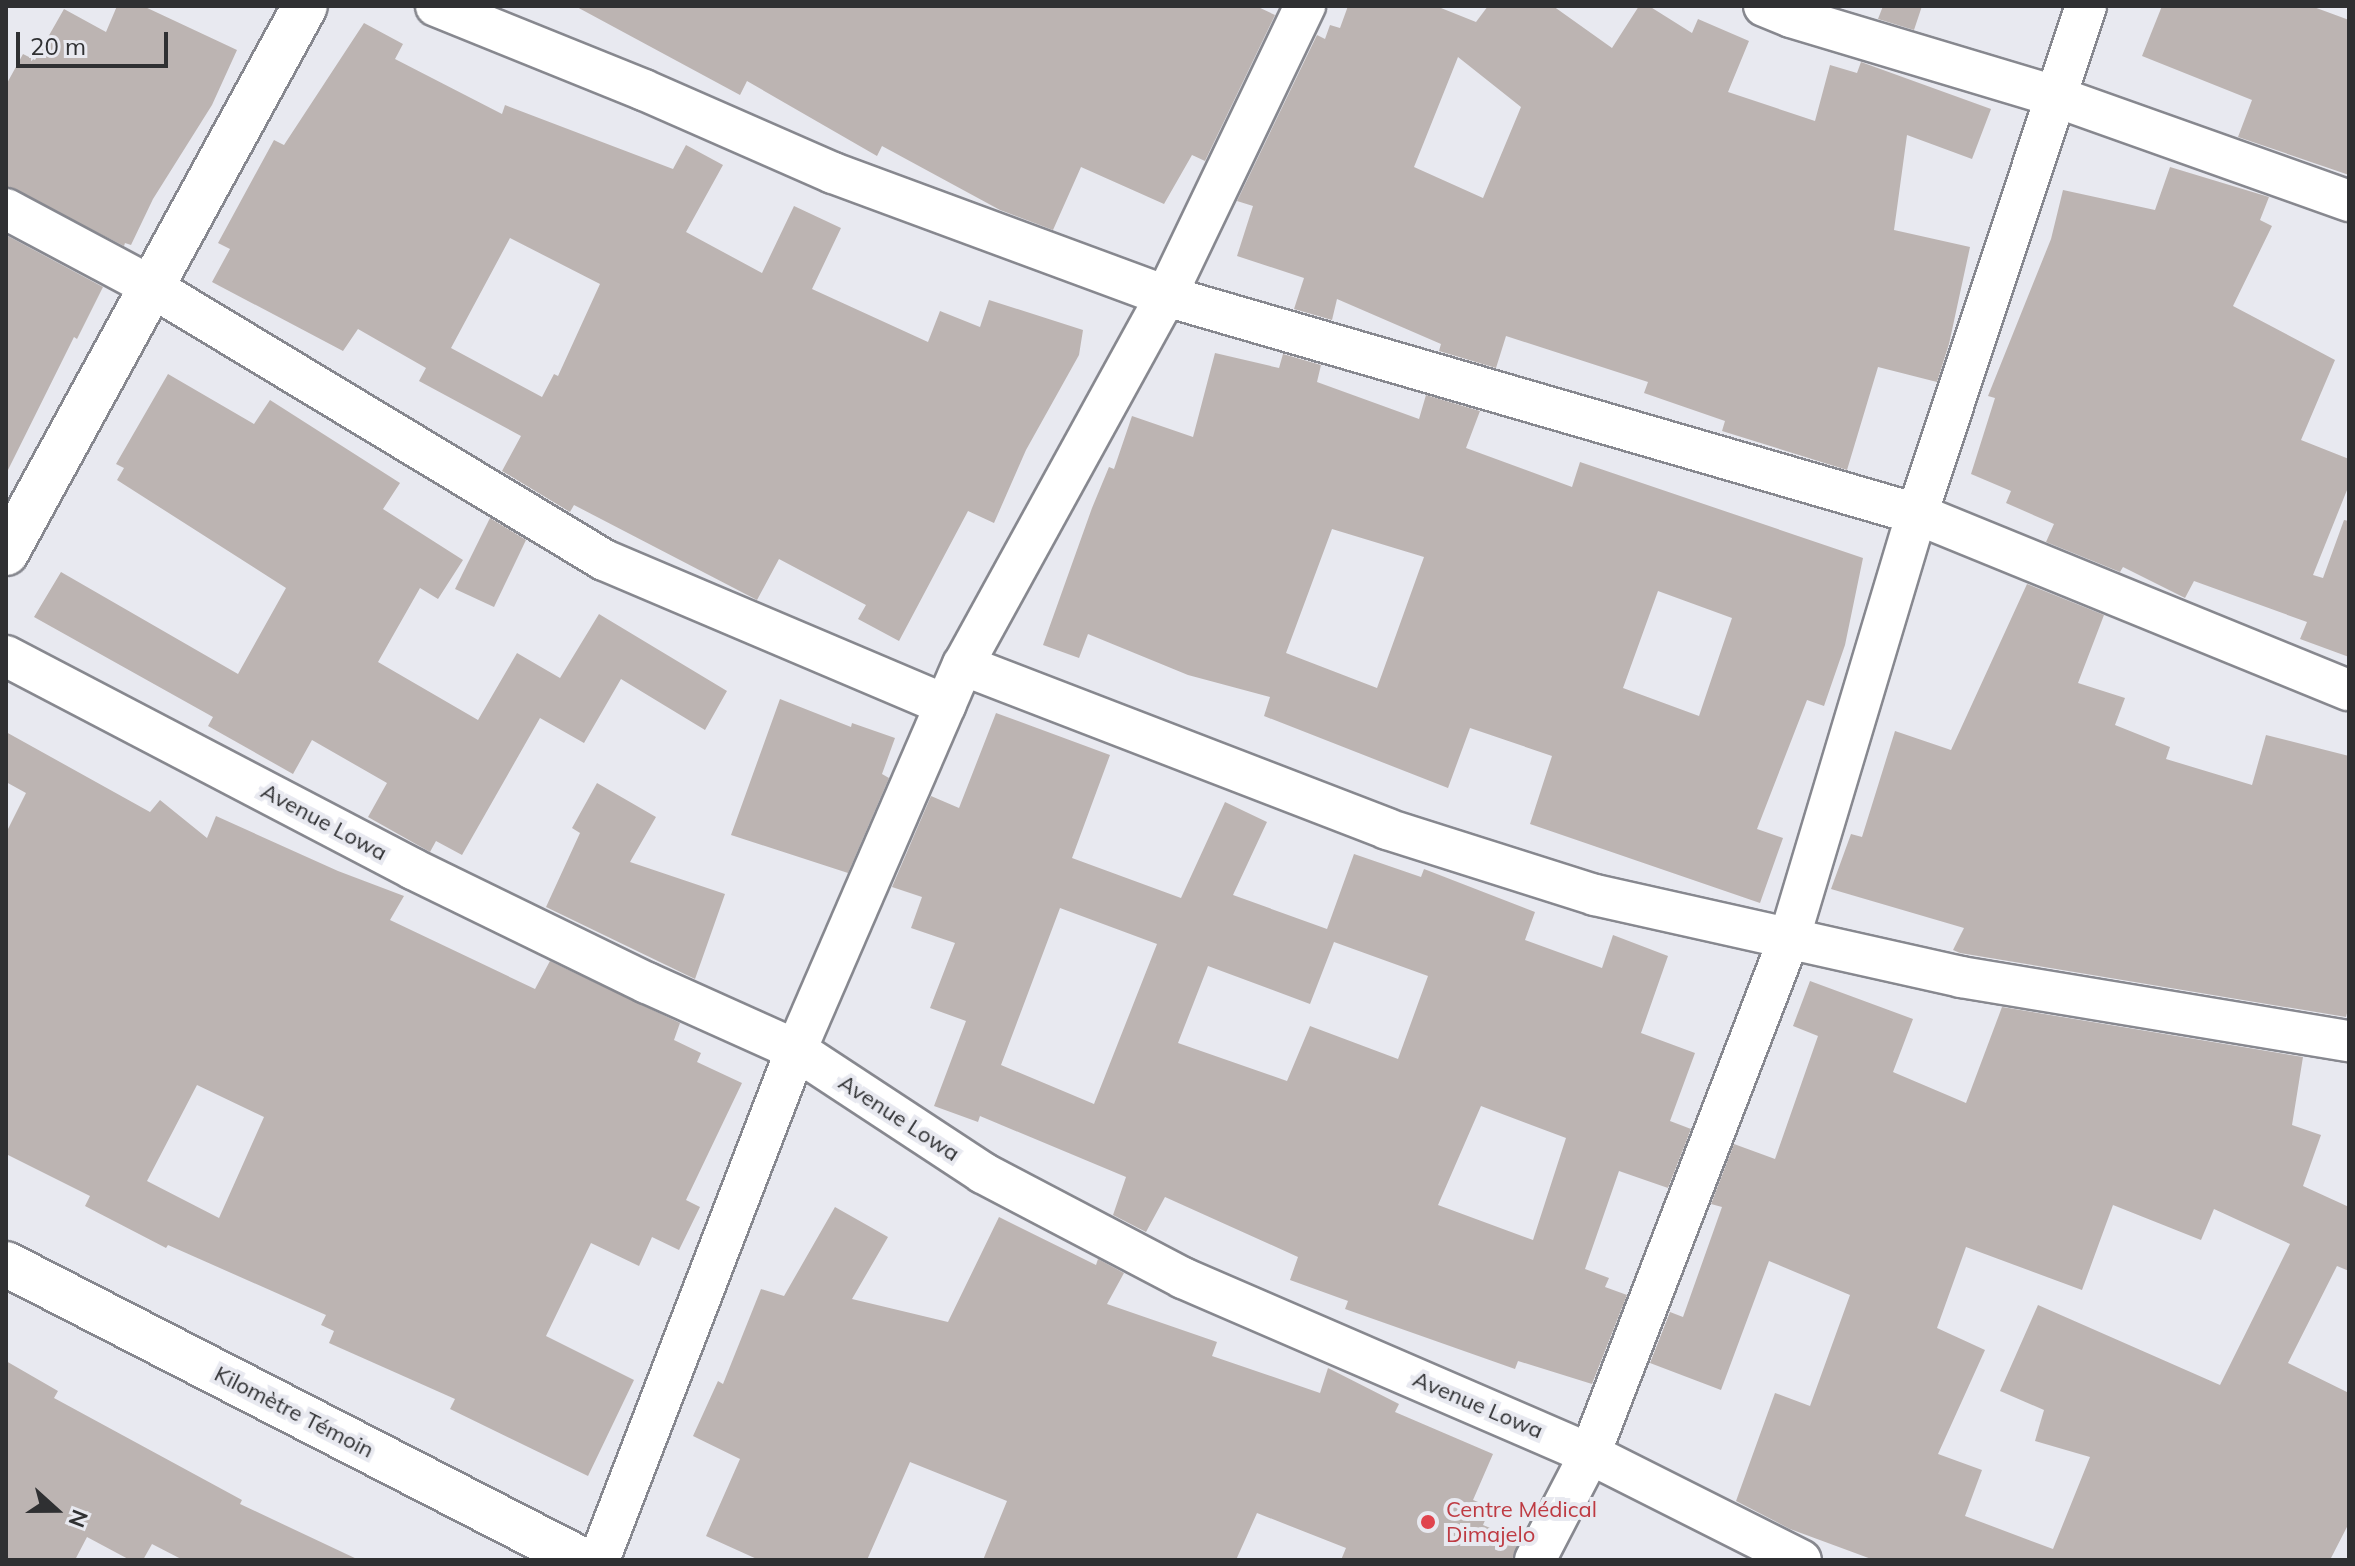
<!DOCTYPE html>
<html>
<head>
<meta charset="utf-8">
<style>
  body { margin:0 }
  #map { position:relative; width:2355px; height:1566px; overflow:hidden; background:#e8e9f0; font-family:Mulish,sans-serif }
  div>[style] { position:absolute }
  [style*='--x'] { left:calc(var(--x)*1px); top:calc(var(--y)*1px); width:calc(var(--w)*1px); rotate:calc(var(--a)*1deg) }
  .building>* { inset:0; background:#bcb4b2 }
  .roads { filter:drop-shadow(2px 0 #87888f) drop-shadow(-2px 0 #87888f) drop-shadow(0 2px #87888f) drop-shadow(0 -2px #87888f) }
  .minor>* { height:40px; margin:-20px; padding:0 20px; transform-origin:20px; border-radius:20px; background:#fff }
  .tertiary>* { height:44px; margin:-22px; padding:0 22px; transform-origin:22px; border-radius:22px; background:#fff }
  .secondary>* { height:44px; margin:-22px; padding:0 22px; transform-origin:22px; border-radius:22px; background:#fff }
  .dots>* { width:22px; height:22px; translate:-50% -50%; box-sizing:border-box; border:4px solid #e8e9f0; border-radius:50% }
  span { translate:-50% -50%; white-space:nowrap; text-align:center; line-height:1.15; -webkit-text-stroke:8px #e8e9f0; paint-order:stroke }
  .street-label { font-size:22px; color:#2f3032 }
  .health-label { font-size:22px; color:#be3a42 }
  .left { translate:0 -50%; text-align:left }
  .frame { position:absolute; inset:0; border:8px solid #2f3032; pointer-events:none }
  .north { position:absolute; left:16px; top:1470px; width:80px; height:80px; -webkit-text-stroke:6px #e8e9f0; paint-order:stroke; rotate:111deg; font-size:22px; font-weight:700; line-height:32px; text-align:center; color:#2f3032 }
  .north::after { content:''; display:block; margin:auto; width:28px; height:36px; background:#2f3032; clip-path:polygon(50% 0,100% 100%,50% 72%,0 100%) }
  .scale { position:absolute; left:16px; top:32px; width:152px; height:36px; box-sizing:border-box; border:4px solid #2f3032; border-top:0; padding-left:10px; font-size:24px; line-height:28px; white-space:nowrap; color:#2f3032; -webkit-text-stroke:6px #e8e9f0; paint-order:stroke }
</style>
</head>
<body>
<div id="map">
  <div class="building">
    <i style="clip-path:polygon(117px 6px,143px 6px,237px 50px,212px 105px,153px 199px,131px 245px,125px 243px,124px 246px,6px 186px,6px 85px,23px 54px,35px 60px,64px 9px,106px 32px)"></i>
    <i style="clip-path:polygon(575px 6px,1256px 6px,1275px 15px,1205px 161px,1192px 155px,1164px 204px,1081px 167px,1053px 230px,1000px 210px,882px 146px,877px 156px,747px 81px,740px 95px)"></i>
    <i style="clip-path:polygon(evenodd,1348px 6px,1436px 6px,1476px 22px,1488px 6px,1553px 6px,1612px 48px,1639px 6px,1649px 6px,1692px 33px,1698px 19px,1749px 41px,1728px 92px,1815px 121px,1830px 65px,1857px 73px,1861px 62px,1991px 109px,1972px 159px,1907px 135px,1894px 230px,1970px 247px,1949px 344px,1937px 382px,1878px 367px,1847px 470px,1722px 431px,1725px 421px,1644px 393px,1648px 382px,1506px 336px,1496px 368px,1439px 351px,1441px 344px,1337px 299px,1332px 320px,1294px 309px,1304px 278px,1237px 256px,1253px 206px,1237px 201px,1317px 35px,1325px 39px,1330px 25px,1340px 28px,1348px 6px,1458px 57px,1521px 107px,1483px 198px,1414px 167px,1458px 57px)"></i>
    <i style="clip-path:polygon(1883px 6px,1922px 6px,1914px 30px,1878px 19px)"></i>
    <i style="clip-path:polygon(2162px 6px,2311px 6px,2349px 20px,2349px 175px,2238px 137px,2252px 100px,2142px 56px)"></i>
    <i style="clip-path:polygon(evenodd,364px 23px,403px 44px,395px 59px,502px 114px,505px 105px,673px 169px,686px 145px,723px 165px,686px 232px,762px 273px,794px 206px,841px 228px,812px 289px,928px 342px,940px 311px,980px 327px,989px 300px,1083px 330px,1079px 355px,1026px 450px,994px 523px,968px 511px,899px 641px,858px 619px,866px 605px,779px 559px,757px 600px,574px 505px,570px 512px,502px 471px,521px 436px,419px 381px,426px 368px,358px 329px,343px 351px,212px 282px,230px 249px,218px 243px,274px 140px,284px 145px,364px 23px,510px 238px,600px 284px,558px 376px,554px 374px,542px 397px,451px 348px,510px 238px)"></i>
    <i style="clip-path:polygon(2170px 167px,2269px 197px,2260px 220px,2272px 226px,2233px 306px,2335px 360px,2301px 440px,2349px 459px,2349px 485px,2313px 575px,2323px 578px,2344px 520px,2349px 521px,2349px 657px,2300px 639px,2307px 622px,2194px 581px,2185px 598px,2123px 567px,2120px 572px,2046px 542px,2054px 524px,2006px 503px,2011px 491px,1971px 474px,1995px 398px,1988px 396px,2051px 239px,2063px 190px,2155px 210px)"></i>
    <i style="clip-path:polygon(6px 235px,103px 287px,77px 339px,74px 337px,6px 474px)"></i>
    <i style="clip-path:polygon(evenodd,1215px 353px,1279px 368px,1283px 354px,1321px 365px,1317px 382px,1419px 419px,1426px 395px,1480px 411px,1466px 448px,1572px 487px,1580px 462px,1863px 558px,1845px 645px,1824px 706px,1807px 700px,1757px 829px,1783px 838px,1760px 903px,1530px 824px,1552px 756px,1470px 728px,1448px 788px,1264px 716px,1270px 697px,1188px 675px,1088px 634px,1079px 658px,1043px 645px,1092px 508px,1109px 467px,1114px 469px,1132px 416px,1193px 437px,1215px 353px,1332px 529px,1424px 557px,1377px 688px,1286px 653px,1332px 529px,1215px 353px,1658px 591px,1732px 618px,1699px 716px,1623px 688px,1658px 591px)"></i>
    <i style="clip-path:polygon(168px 374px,254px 424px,270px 400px,400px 483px,383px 509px,463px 560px,438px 599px,420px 588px,378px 662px,478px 720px,517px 653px,560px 678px,599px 614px,727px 691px,705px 730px,621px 679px,584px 743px,540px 718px,462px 855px,436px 841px,430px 852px,368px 817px,387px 783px,312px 740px,293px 774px,208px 726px,213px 717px,34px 617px,61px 572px,238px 674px,286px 588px,117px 480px,124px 468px,116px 464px)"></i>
    <i style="clip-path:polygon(490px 518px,526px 540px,494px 607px,455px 589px)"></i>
    <i style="clip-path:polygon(2027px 584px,2104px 615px,2078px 683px,2125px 698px,2115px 725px,2170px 747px,2166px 759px,2252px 785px,2266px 735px,2349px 756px,2349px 1005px,2346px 1017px,1960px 953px,1953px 950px,1964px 928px,1831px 889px,1851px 834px,1862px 837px,1895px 731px,1951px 750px)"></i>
    <i style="clip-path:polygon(780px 699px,851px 727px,852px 723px,895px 738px,882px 774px,889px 778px,848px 873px,731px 835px)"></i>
    <i style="clip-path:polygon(evenodd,996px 713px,1110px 755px,1072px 858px,1181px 898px,1225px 802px,1267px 822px,1233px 895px,1327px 929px,1354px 854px,1421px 877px,1424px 869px,1535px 912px,1525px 940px,1602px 968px,1613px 935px,1668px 956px,1641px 1033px,1695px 1053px,1670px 1121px,1691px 1129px,1668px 1188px,1619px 1171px,1585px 1269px,1609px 1278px,1605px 1287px,1627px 1295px,1592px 1384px,1518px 1361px,1515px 1369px,1345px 1309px,1348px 1301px,1290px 1280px,1298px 1257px,1165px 1197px,1146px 1232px,1113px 1215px,1126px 1177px,980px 1116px,978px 1122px,934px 1106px,966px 1021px,930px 1008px,955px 943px,911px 928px,922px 897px,892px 887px,931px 796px,959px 808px,996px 713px,1060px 908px,1157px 944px,1094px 1104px,1001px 1065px,1060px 908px,996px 713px,1334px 942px,1428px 976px,1398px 1059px,1310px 1026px,1287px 1081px,1178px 1043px,1208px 966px,1310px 1004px,1334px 942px,996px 713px,1481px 1106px,1566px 1138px,1533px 1240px,1438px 1205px,1481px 1106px)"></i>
    <i style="clip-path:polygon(evenodd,6px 732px,150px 812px,160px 800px,207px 838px,216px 816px,338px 871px,404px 896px,390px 920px,535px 989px,550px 961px,680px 1023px,674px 1040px,701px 1053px,697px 1062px,742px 1083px,686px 1200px,700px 1207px,679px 1250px,652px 1237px,639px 1266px,591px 1243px,546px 1336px,634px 1380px,588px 1476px,450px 1409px,455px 1399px,329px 1343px,334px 1331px,321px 1325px,326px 1315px,168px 1245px,166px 1248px,85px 1206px,90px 1196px,6px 1154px,6px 833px,26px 793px,6px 782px,6px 732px,197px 1085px,264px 1117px,219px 1218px,147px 1181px,197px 1085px)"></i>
    <i style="clip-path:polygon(597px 783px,656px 817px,630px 862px,725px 894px,695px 979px,546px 907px,580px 833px,572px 828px)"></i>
    <i style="clip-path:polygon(evenodd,1810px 981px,1913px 1019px,1893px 1072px,1966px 1103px,2002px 1007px,2303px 1057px,2292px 1125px,2321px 1135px,2303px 1186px,2349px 1207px,2349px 1271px,2337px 1266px,2288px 1363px,2349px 1393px,2349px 1523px,2330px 1560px,1874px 1560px,1790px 1529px,1736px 1501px,1775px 1393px,1810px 1406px,1850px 1295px,1769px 1261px,1721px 1390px,1650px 1363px,1670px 1312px,1683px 1317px,1722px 1207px,1711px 1204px,1734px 1144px,1775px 1159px,1818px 1036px,1793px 1026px,1810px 981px,2113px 1205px,2201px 1240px,2214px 1209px,2290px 1244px,2220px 1385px,2038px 1305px,2000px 1391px,2044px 1410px,2035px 1441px,2090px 1457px,2053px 1549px,1965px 1516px,1982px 1470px,1938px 1454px,1985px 1350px,1937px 1328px,1966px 1247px,2082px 1290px,2113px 1205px)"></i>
    <i style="clip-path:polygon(835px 1207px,888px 1237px,852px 1299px,948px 1322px,999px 1217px,1096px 1265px,1098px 1259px,1124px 1273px,1107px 1304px,1217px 1342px,1212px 1356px,1320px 1393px,1328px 1368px,1399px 1404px,1395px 1412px,1493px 1454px,1473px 1500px,1491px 1507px,1483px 1525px,1519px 1540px,1512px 1560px,1341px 1560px,1346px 1548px,1257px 1513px,1236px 1560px,983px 1560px,1007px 1501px,910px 1462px,867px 1560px,759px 1560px,706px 1536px,740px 1459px,693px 1436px,718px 1381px,723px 1384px,761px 1289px,784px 1296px)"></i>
    <i style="clip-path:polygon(6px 1361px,58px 1391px,54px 1398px,242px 1500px,240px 1504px,359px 1560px,183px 1560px,152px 1544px,143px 1560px,130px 1560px,87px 1537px,75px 1560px,6px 1560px)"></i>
  </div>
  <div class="roads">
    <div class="minor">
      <i style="--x:436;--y:6;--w:224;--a:22"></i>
      <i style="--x:644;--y:90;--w:206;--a:23.7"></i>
      <i style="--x:833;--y:173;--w:355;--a:20.3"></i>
      <i style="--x:1166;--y:296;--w:782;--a:16.19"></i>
      <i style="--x:1917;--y:514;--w:466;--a:22.2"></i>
      <i style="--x:1764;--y:6;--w:29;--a:22"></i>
      <i style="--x:1791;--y:17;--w:275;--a:16.7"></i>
      <i style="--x:2054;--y:96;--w:313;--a:19.6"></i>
      <i style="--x:6;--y:209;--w:163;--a:28.1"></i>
      <i style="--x:150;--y:286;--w:530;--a:31.11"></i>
      <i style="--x:604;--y:560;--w:371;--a:23"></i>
      <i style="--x:6;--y:656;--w:459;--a:27.6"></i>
      <i style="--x:413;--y:869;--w:260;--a:26"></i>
      <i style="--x:647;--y:983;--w:163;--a:24.2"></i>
      <i style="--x:796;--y:1050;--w:224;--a:33.3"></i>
      <i style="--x:983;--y:1173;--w:226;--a:27.7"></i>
      <i style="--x:1183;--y:1278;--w:443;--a:23.4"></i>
      <i style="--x:1590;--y:1454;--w:236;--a:26.7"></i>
      <i style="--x:963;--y:665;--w:455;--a:21.1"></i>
      <i style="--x:1387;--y:829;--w:218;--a:17.6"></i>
      <i style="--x:1595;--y:895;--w:375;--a:12.6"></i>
      <i style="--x:1961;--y:977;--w:393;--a:9.4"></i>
      <i style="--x:599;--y:1560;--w:547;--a:-68.88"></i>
      <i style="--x:796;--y:1050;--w:420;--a:-66.6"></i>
      <i style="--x:963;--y:665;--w:421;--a:-61.2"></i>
      <i style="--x:1166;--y:296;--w:322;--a:-64.4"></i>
      <i style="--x:1535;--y:1560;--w:119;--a:-62.6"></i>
      <i style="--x:1590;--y:1454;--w:555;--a:-68.89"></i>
      <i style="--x:1790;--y:936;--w:441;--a:-73.3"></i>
      <i style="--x:1917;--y:514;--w:535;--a:-71.6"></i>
    </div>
    <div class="tertiary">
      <i style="--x:6;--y:553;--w:623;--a:-61.34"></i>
    </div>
    <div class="secondary">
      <i style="--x:6;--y:1264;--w:648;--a:27.2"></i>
    </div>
  </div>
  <div class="dots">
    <i style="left:1428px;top:1522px;background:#e0444e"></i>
  </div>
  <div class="street-label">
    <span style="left:324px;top:822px;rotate:28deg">Avenue Lowa</span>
    <span style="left:899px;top:1118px;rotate:33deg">Avenue Lowa</span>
    <span style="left:1478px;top:1405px;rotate:23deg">Avenue Lowa</span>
    <span style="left:294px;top:1412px;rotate:27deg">Kilomètre Témoin</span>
  </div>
  <div class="health-label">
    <span class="left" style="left:1446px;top:1522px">Centre Médical<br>Dimajelo</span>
  </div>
  <div class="frame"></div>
  <div class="north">N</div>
  <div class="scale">20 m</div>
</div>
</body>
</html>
